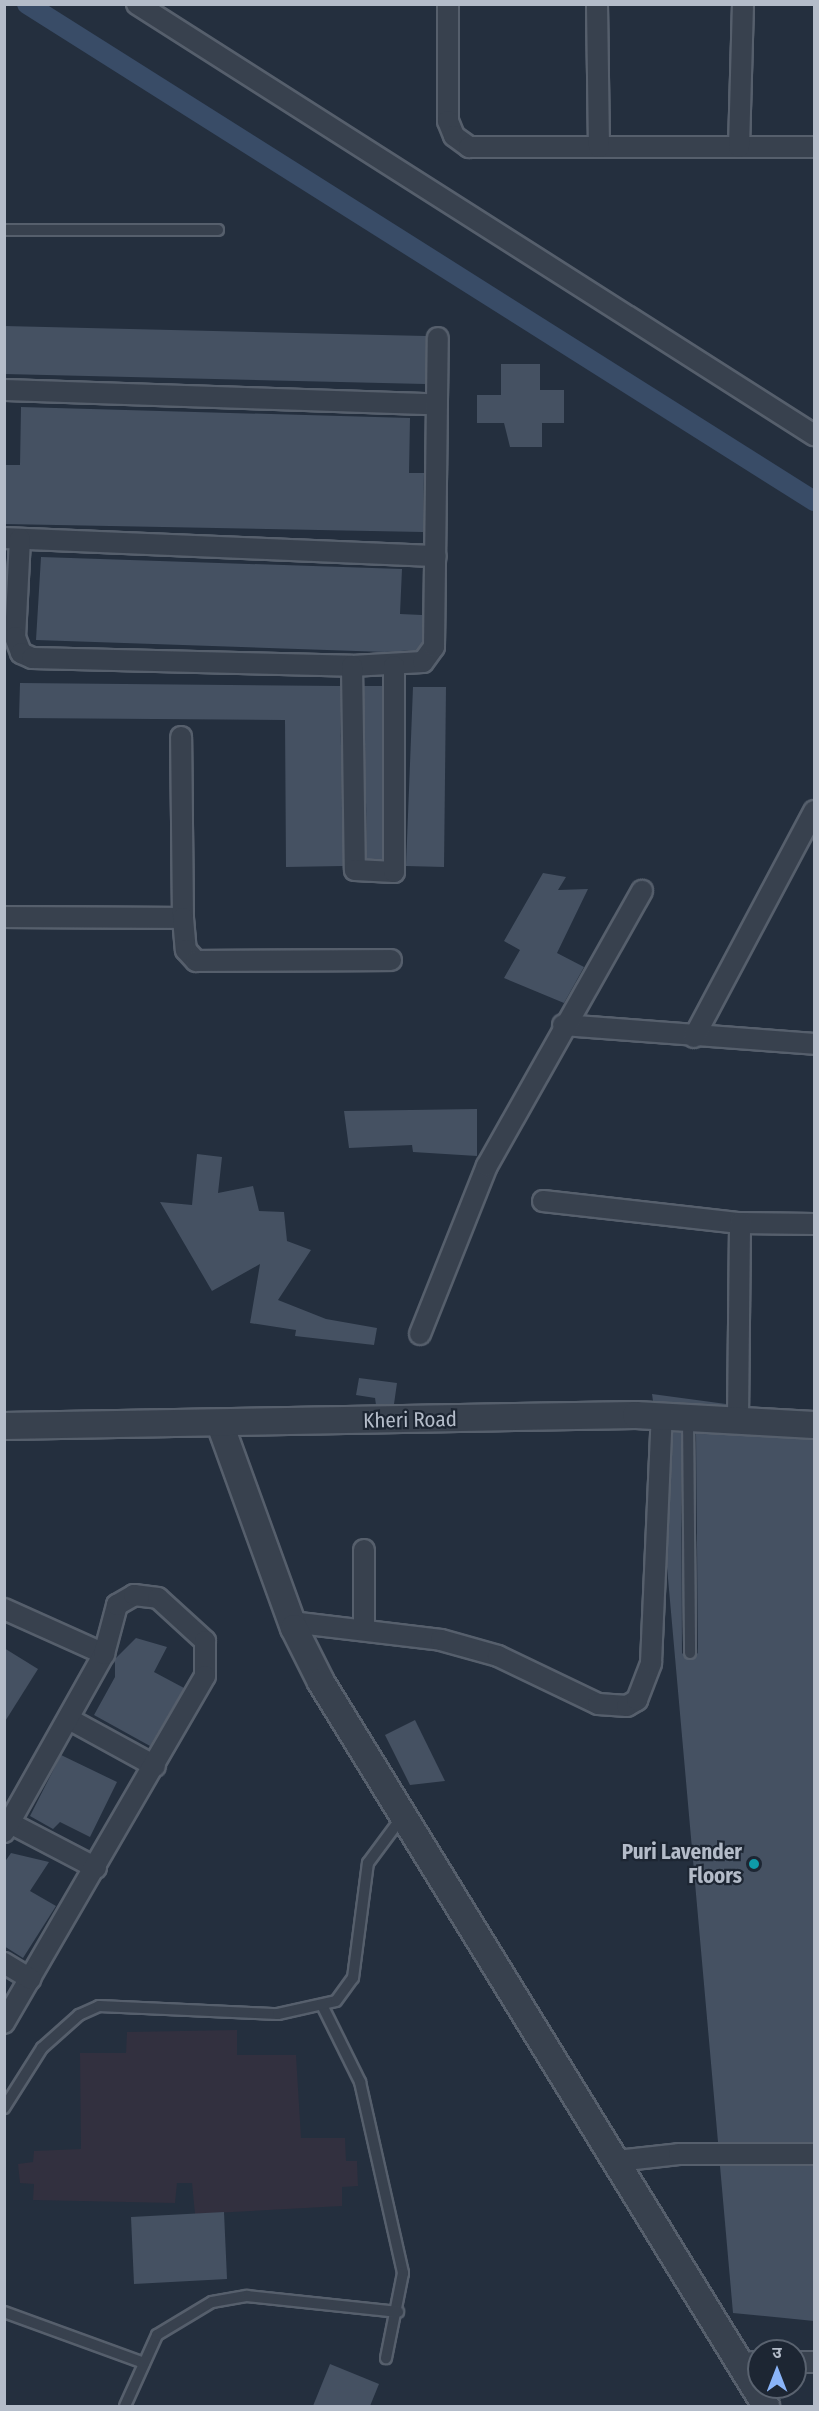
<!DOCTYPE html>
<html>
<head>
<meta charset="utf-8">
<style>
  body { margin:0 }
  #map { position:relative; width:819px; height:2411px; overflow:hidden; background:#242f3e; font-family:"Fira Sans Condensed","Noto Sans Devanagari",sans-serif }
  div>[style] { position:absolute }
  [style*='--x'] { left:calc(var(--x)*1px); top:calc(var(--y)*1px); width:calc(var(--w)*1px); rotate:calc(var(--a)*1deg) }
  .medical>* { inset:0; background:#32303f }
  .canal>* { height:20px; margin:-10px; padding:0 10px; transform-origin:10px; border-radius:10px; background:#394c67 }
  .building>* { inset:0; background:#455162 }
  .roads { filter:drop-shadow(2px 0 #565f6c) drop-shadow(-2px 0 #565f6c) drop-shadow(0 2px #565f6c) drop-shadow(0 -2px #565f6c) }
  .service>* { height:10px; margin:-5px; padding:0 5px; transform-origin:5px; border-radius:5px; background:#38414e }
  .minor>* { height:20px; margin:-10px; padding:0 10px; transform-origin:10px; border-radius:10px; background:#38414e }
  .tertiary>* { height:26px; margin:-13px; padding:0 13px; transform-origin:13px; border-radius:13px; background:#38414e }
  .dots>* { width:16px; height:16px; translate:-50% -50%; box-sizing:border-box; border:3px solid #1d2633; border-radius:50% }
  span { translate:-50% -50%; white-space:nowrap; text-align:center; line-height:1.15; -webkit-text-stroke:4.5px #1d2633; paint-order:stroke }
  .street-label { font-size:21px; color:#b4bcc9 }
  .poi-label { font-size:21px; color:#b4bcc9; font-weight:700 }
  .right { translate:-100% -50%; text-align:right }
  .frame { position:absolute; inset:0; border:6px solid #b4bcc9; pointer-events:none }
  .north { position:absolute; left:747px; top:2339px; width:60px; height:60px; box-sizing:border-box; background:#1d2633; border:2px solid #59626f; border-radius:50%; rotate:0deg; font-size:16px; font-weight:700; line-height:24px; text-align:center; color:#b4bcc9 }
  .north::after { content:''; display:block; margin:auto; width:21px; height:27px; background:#8ab4f8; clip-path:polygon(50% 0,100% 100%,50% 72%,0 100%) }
</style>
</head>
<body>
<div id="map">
  <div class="medical">
    <i style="clip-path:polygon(237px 2030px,237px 2055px,296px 2055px,301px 2138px,345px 2138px,346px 2161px,357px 2161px,358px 2186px,342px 2187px,342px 2206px,195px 2214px,192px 2183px,177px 2183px,175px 2203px,33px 2200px,34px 2184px,20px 2183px,18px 2164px,33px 2162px,34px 2151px,81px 2149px,80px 2053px,126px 2053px,127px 2032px)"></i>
  </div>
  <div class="canal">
    <i style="--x:27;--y:4;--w:931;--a:32.27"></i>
  </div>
  <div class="building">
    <i style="clip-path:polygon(4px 326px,426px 336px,425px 384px,4px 374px)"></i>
    <i style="clip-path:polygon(501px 364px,540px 364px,540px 390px,564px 390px,564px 423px,542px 423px,542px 447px,510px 447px,504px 423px,477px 423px,477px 395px,501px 395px)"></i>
    <i style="clip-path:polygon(21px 407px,410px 418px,409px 473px,424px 473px,423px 532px,4px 524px,4px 465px,20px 465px)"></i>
    <i style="clip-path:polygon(41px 557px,402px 569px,400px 614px,422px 615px,422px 643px,417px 650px,385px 652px,36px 640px)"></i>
    <i style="clip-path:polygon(20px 683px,340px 686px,343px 866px,286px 867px,285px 720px,19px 718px)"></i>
    <i style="clip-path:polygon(364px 686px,382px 686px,382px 859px,367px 859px)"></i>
    <i style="clip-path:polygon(413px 687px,446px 687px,444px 867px,406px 866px)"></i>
    <i style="clip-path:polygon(543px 873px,566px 877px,558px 890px,588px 889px,557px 953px,584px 967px,564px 1003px,504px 978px,520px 950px,504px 941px)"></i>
    <i style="clip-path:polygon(477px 1109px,477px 1156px,413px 1152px,412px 1145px,349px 1148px,344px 1111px)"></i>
    <i style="clip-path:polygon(197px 1154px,222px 1157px,218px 1193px,253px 1186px,259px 1211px,284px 1212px,287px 1241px,311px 1250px,278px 1300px,326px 1319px,377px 1328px,374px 1345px,295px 1336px,296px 1330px,250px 1323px,260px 1264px,212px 1291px,160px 1202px,192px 1205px)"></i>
    <i style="clip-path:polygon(359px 1378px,397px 1383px,394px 1404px,376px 1405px,375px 1398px,356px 1395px)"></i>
    <i style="clip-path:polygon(652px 1394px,726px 1404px,726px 1405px,653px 1401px)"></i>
    <i style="clip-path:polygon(673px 1432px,681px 1433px,682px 1653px,689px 1660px,698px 1653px,696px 1433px,814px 1440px,814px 2142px,718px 2142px,667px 1567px)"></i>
    <i style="clip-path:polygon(136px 1638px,167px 1647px,154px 1672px,184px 1688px,150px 1746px,94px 1715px,115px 1677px,115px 1659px)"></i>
    <i style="clip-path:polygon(4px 1648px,38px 1669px,4px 1723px)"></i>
    <i style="clip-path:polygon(415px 1720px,445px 1781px,410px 1785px,385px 1735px)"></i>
    <i style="clip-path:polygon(61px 1755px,117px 1782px,90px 1837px,60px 1822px,53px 1829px,30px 1816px)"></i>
    <i style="clip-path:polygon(11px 1853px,49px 1862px,30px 1891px,56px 1906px,23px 1958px,4px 1946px,4px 1863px)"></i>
    <i style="clip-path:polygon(720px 2166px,814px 2166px,814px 2321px,733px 2313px)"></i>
    <i style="clip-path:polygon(224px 2212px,227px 2279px,134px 2284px,131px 2217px)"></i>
    <i style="clip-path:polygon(330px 2364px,379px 2384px,370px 2406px,313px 2406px)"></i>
  </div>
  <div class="roads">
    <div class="service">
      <i style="--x:4;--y:230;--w:214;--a:0"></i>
      <i style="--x:688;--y:1416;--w:237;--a:89.5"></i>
      <i style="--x:323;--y:2007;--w:84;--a:63.7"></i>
      <i style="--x:360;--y:2082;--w:196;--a:77.3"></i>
      <i style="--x:403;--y:2273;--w:87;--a:101.3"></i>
      <i style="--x:4;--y:2108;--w:71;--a:-57.7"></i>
      <i style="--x:42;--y:2048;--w:50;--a:-41.7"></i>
      <i style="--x:79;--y:2015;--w:22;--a:-24"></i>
      <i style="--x:99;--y:2006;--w:179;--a:2.6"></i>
      <i style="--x:278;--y:2014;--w:59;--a:-12.6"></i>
      <i style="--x:336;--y:2001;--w:29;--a:-54"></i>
      <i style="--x:353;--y:1978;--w:116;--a:-82.6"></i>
      <i style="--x:368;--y:1863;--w:57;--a:-53.5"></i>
      <i style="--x:4;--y:2312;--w:149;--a:20"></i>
      <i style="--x:125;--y:2406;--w:78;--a:-65.7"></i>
      <i style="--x:157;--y:2335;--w:64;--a:-31"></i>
      <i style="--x:212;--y:2302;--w:36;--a:-10"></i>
      <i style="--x:247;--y:2296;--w:152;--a:6"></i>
    </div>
    <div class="minor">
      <i style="--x:137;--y:4;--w:803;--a:32.48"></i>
      <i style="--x:448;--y:4;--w:117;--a:90"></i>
      <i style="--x:448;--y:121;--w:16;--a:68"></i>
      <i style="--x:454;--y:136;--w:19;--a:36"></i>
      <i style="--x:469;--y:147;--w:345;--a:0"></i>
      <i style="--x:597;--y:4;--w:143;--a:89.2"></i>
      <i style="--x:739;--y:147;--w:143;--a:-88.4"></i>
      <i style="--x:4;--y:390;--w:433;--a:1.9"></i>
      <i style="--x:4;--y:538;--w:432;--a:2.4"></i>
      <i style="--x:20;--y:539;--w:98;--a:92.9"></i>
      <i style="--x:15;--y:637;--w:17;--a:69"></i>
      <i style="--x:21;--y:653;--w:12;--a:24"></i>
      <i style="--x:32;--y:658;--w:320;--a:1.4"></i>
      <i style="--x:352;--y:666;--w:71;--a:-3.2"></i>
      <i style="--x:423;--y:662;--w:19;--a:-54"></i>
      <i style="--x:434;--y:647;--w:309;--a:-89.3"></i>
      <i style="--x:352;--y:666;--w:204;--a:89.2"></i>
      <i style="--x:355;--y:870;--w:39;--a:3"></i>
      <i style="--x:394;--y:872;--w:206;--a:-90"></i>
      <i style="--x:4;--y:917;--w:179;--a:0.3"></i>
      <i style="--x:183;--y:918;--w:181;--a:-90.6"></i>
      <i style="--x:183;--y:918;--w:32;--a:85"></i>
      <i style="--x:186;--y:950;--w:15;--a:48"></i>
      <i style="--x:196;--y:961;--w:195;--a:-0.3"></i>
      <i style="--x:563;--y:1025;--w:252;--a:4.3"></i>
      <i style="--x:694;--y:1037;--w:256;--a:-62"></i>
      <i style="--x:543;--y:1201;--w:198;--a:6.4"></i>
      <i style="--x:740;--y:1223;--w:74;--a:0.8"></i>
      <i style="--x:420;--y:1334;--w:181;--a:-68.3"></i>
      <i style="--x:487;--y:1166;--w:316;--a:-60.6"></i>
      <i style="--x:738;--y:1418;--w:195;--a:-89.4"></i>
      <i style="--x:4;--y:1609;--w:110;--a:24.2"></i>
      <i style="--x:291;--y:1622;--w:151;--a:6.8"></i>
      <i style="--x:441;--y:1640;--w:59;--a:15.7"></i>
      <i style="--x:498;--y:1656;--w:111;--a:25.6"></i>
      <i style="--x:598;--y:1704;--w:29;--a:4"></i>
      <i style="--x:627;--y:1706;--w:12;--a:-31"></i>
      <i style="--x:637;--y:1700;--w:40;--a:-69"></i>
      <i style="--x:651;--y:1663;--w:248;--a:-87.5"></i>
      <i style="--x:364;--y:1629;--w:79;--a:-90"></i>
      <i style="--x:69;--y:1719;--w:98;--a:28.7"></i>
      <i style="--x:10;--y:1823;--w:97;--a:27.6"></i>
      <i style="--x:4;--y:1832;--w:204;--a:-60.7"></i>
      <i style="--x:104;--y:1654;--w:51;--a:-75.1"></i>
      <i style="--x:117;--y:1605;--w:20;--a:-30"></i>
      <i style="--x:134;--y:1595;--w:24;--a:7"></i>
      <i style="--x:158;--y:1598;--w:64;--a:42.5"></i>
      <i style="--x:205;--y:1641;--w:35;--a:90"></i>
      <i style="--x:205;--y:1676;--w:401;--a:120.1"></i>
      <i style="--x:4;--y:1963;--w:31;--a:31"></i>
      <i style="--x:617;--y:2161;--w:62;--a:-6.4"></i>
      <i style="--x:679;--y:2154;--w:135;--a:0"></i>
      <i style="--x:795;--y:2362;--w:19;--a:0"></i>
      <i style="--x:738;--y:2363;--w:21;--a:-3"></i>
    </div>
    <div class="tertiary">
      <i style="--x:220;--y:1424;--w:217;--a:70.1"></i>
      <i style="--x:294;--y:1628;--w:60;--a:63.4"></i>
      <i style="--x:321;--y:1682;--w:850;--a:58.42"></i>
      <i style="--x:4;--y:1426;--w:632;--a:-1"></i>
      <i style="--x:636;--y:1415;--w:178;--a:3.2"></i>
    </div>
  </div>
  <div class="dots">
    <i style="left:754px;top:1864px;background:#0f9aa8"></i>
  </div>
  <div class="street-label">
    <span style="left:410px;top:1420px;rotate:-1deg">Kheri Road</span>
  </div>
  <div class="poi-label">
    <span class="right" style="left:742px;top:1864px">Puri Lavender<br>Floors</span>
  </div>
  <div class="frame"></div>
  <div class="north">उ</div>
</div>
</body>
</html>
